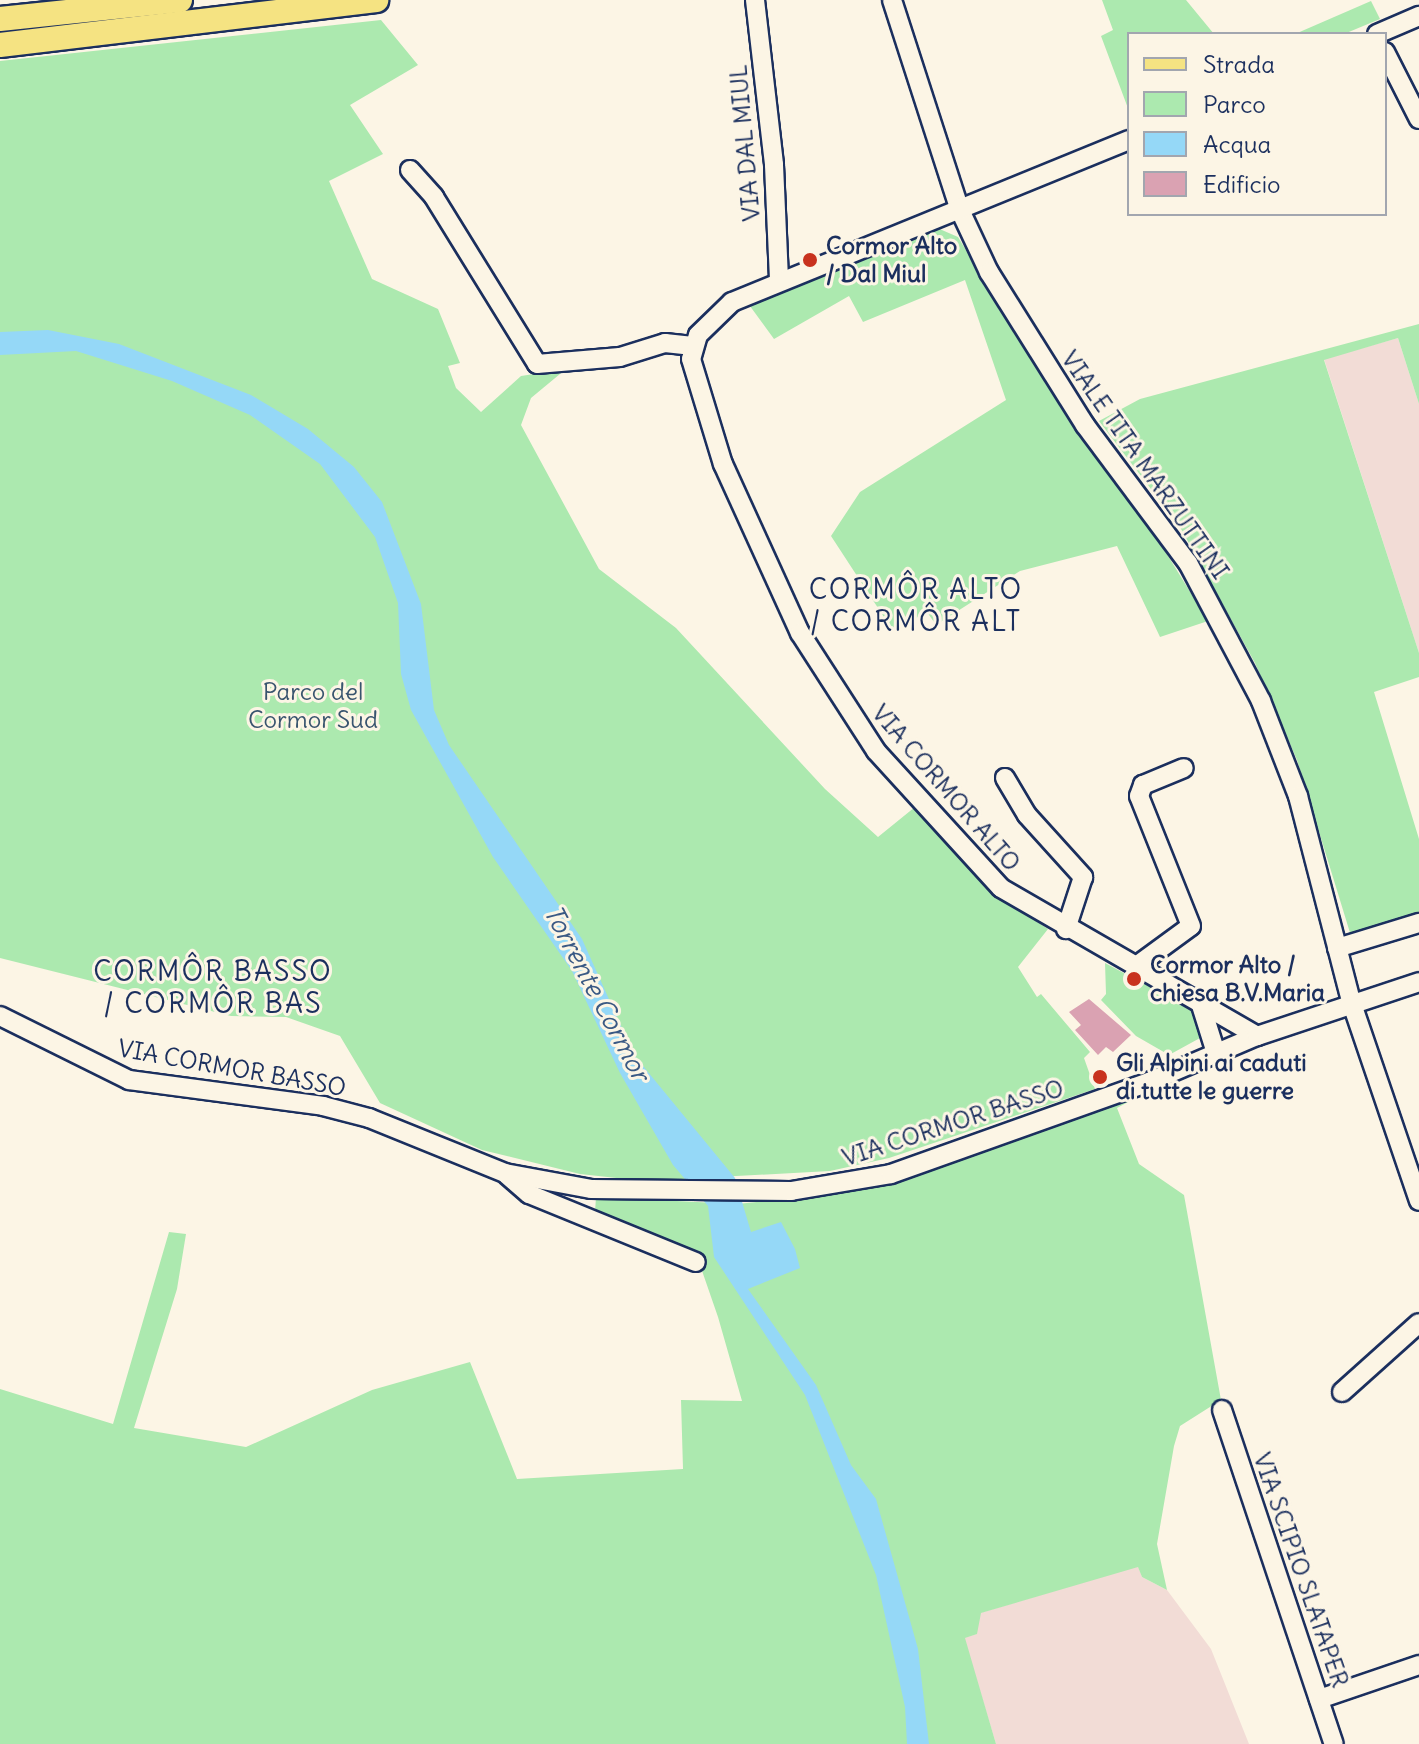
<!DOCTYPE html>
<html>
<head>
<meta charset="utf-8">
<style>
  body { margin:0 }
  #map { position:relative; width:1419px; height:1744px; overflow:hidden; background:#fcf5e5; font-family:Delius,sans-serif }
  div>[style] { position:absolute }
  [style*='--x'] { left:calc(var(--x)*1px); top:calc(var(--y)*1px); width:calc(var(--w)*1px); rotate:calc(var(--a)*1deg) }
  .built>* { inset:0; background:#f2dcd6 }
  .green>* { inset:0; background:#ace9af }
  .water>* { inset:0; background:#95d8f7 }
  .building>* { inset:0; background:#daa2b2 }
  .roads { filter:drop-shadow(2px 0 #1b2f5e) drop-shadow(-2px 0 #1b2f5e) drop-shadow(0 2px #1b2f5e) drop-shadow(0 -2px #1b2f5e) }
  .minor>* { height:18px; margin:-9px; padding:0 9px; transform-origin:9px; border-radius:9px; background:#fcf5e5 }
  .major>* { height:24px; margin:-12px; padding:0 12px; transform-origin:12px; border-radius:12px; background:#f5e382 }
  .dots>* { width:22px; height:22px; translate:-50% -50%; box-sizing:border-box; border:4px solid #fcf5e5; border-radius:50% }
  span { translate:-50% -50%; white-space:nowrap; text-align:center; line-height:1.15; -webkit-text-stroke:6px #fcf5e5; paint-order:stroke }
  .street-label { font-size:24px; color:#1b2f5e }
  .poi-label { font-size:24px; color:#1b2f5e; font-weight:700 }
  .left { translate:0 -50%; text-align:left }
  .park-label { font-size:24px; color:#38546e }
  .water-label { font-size:26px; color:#3a5984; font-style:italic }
  .quarter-label { font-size:28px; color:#1b2f5e; letter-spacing:2px }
  .legend { position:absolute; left:1127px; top:32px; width:260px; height:184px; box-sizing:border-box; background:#fcf5e5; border:2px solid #a2a6af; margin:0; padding:10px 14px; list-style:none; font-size:24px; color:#1b2f5e }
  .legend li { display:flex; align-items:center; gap:16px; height:40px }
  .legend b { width:40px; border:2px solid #a2a6af }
</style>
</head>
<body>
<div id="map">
  <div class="built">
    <i style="clip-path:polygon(1398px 338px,1419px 404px,1419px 653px,1324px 359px)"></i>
    <i style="clip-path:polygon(1138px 1566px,1142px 1577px,1167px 1590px,1211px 1649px,1249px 1744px,996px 1744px,964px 1638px,976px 1634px,980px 1613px)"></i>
  </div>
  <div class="green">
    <i style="clip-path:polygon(1102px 0,1186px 0,1214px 34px,1129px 34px,1129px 111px,1101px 36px,1113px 30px)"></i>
    <i style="clip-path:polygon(1371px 1px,1380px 19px,1344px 34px,1295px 34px)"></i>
    <i style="clip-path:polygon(381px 20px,418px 65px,350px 105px,383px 154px,329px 181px,372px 279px,438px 309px,460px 363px,448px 366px,456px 388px,481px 412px,521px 376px,566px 369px,531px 398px,521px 425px,599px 569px,676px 628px,825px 789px,878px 837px,915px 807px,996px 895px,1048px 929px,1018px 967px,1037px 997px,1041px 994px,1090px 1052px,1084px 1058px,1095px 1089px,889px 1158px,830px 1171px,644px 1181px,580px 1174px,482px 1150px,380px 1103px,340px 1036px,286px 1017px,231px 1016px,0 958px,0 61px)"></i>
    <i style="clip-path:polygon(935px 227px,958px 237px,1069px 421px,1157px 538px,1208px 621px,1160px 637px,1117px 546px,1020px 571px,936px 625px,927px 612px,893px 631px,831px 536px,860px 492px,1006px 400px,965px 280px,863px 322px,849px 296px,774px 339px,747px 302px)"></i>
    <i style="clip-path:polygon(1419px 324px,1419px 404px,1398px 338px,1324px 360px,1419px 653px,1419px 677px,1374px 692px,1419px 839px,1419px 919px,1351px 936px,1297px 760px,1255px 663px,1180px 527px,1099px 421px,1140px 399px)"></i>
    <i style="clip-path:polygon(1105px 963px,1193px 1010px,1200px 1038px,1169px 1055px,1136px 1036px,1101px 1000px,1106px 994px)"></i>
    <i style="clip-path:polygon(1154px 1088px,1117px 1108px,1139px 1164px,1184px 1195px,1221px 1400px,1180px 1426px,1174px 1446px,1157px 1544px,1167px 1590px,1142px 1577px,1138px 1567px,981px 1613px,977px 1634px,965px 1638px,996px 1744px,0 1744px,0 1389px,113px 1424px,169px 1232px,186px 1234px,177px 1289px,134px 1428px,246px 1447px,372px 1390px,470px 1362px,517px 1479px,683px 1469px,681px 1400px,742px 1401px,718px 1317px,700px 1265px,595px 1212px,596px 1197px,737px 1204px,845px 1193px)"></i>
  </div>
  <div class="water">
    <i style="clip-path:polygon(48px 330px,119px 344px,251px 395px,308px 429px,354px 467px,382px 502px,421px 604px,434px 710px,449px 745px,582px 939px,634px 1055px,735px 1178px,751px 1232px,781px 1222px,795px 1249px,800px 1268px,748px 1289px,816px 1385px,851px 1465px,876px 1499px,918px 1649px,929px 1744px,907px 1744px,905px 1707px,876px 1575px,805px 1395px,714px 1257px,708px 1206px,673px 1165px,620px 1073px,572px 971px,493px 857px,411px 710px,401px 674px,398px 603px,375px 537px,320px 464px,250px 415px,172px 381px,76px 351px,0 355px,0 332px)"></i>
  </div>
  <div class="building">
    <i style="clip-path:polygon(1089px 999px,1131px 1035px,1113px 1052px,1106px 1047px,1098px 1055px,1075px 1030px,1081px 1025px,1069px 1012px)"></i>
  </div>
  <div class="roads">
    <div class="minor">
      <i style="--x:755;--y:0;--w:166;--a:83.4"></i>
      <i style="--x:774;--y:165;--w:116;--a:87.5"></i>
      <i style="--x:892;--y:0;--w:219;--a:72.1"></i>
      <i style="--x:959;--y:208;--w:71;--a:64.9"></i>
      <i style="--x:989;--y:272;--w:181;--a:57.9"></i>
      <i style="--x:1085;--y:425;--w:172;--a:53.3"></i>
      <i style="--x:1188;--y:563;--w:156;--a:62.1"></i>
      <i style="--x:1261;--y:701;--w:102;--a:68.7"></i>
      <i style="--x:1298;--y:796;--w:212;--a:75.5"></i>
      <i style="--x:1351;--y:1001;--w:211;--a:71.2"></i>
      <i style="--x:1377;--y:34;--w:46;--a:-23.2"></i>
      <i style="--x:1385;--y:52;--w:75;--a:63.1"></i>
      <i style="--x:1129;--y:140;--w:429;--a:157.8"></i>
      <i style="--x:732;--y:302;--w:47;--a:135.9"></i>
      <i style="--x:698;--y:335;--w:25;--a:106"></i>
      <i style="--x:691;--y:359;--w:110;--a:73.1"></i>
      <i style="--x:723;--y:464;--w:186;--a:65.5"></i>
      <i style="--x:800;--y:633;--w:140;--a:57.2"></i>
      <i style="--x:876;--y:751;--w:185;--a:47.6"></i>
      <i style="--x:1001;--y:888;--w:296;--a:30"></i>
      <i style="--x:410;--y:170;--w:36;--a:48"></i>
      <i style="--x:434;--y:197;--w:196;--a:58.3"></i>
      <i style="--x:537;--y:364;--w:83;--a:-4.8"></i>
      <i style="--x:620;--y:357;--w:47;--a:-17.3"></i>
      <i style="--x:665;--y:343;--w:28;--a:6"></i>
      <i style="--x:1005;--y:778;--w:43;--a:59.3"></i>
      <i style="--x:1027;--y:815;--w:84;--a:47.9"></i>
      <i style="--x:1083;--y:877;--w:55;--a:108.1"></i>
      <i style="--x:1337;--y:948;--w:86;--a:-17"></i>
      <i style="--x:1135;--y:967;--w:69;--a:-36.2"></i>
      <i style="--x:1191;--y:926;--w:140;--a:-111.8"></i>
      <i style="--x:1139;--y:796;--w:12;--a:-70"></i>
      <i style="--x:1143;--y:785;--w:44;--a:-22.5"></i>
      <i style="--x:1200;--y:1002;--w:53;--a:72.6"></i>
      <i style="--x:0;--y:1016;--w:144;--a:26.4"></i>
      <i style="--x:129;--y:1080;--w:196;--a:7.6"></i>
      <i style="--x:323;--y:1106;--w:48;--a:14.6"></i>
      <i style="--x:369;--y:1118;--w:147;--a:22"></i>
      <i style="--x:505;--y:1173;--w:87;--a:10.5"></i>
      <i style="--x:591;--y:1189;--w:200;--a:0.6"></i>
      <i style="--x:791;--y:1191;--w:101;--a:-9.6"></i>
      <i style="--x:891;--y:1174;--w:274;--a:-19.6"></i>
      <i style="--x:1149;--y:1082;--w:117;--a:-23.1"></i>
      <i style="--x:1257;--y:1036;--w:171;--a:-18.4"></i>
      <i style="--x:507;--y:1175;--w:29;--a:41"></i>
      <i style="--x:529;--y:1194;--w:180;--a:22.2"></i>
      <i style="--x:1342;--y:1392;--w:103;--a:-41.9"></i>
      <i style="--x:1222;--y:1410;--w:352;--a:71.5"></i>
      <i style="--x:1319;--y:1699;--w:106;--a:-18.8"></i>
    </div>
    <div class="major">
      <i style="--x:0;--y:19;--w:181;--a:-6"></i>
      <i style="--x:0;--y:45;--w:379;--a:-6.8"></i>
    </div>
  </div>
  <div class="dots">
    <i style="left:810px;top:260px;background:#c8321e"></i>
    <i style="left:1134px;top:979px;background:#c8321e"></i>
    <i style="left:1100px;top:1077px;background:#c8321e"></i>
  </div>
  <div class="street-label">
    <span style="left:745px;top:143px;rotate:-95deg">VIA DAL MIUL</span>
    <span style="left:1145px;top:465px;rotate:55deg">VIALE TITA MARZUTTINI</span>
    <span style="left:946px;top:788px;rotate:49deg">VIA CORMOR ALTO</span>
    <span style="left:232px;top:1068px;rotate:10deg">VIA CORMOR BASSO</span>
    <span style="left:953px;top:1123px;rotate:-18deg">VIA CORMOR BASSO</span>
    <span style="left:1301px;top:1570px;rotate:71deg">VIA SCIPIO SLATAPER</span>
  </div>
  <div class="poi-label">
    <span class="left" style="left:826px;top:260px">Cormor Alto<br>/ Dal Miul</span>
    <span class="left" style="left:1150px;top:979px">Cormor Alto /<br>chiesa B.V.Maria</span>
    <span class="left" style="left:1116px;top:1077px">Gli Alpini ai caduti<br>di tutte le guerre</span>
  </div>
  <div class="park-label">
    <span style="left:313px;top:706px">Parco del<br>Cormor Sud</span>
  </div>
  <div class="water-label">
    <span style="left:597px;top:993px;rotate:62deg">Torrente Cormor</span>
  </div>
  <div class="quarter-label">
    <span style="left:916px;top:605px">CORMÔR ALTO<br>/ CORMÔR ALT</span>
    <span style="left:213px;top:987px">CORMÔR BASSO<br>/ CORMÔR BAS</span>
  </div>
  <ul class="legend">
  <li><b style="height:10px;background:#f5e382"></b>Strada</li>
  <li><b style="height:22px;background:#ace9af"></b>Parco</li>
  <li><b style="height:22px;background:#95d8f7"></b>Acqua</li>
  <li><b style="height:22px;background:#daa2b2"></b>Edificio</li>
  </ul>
</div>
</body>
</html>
